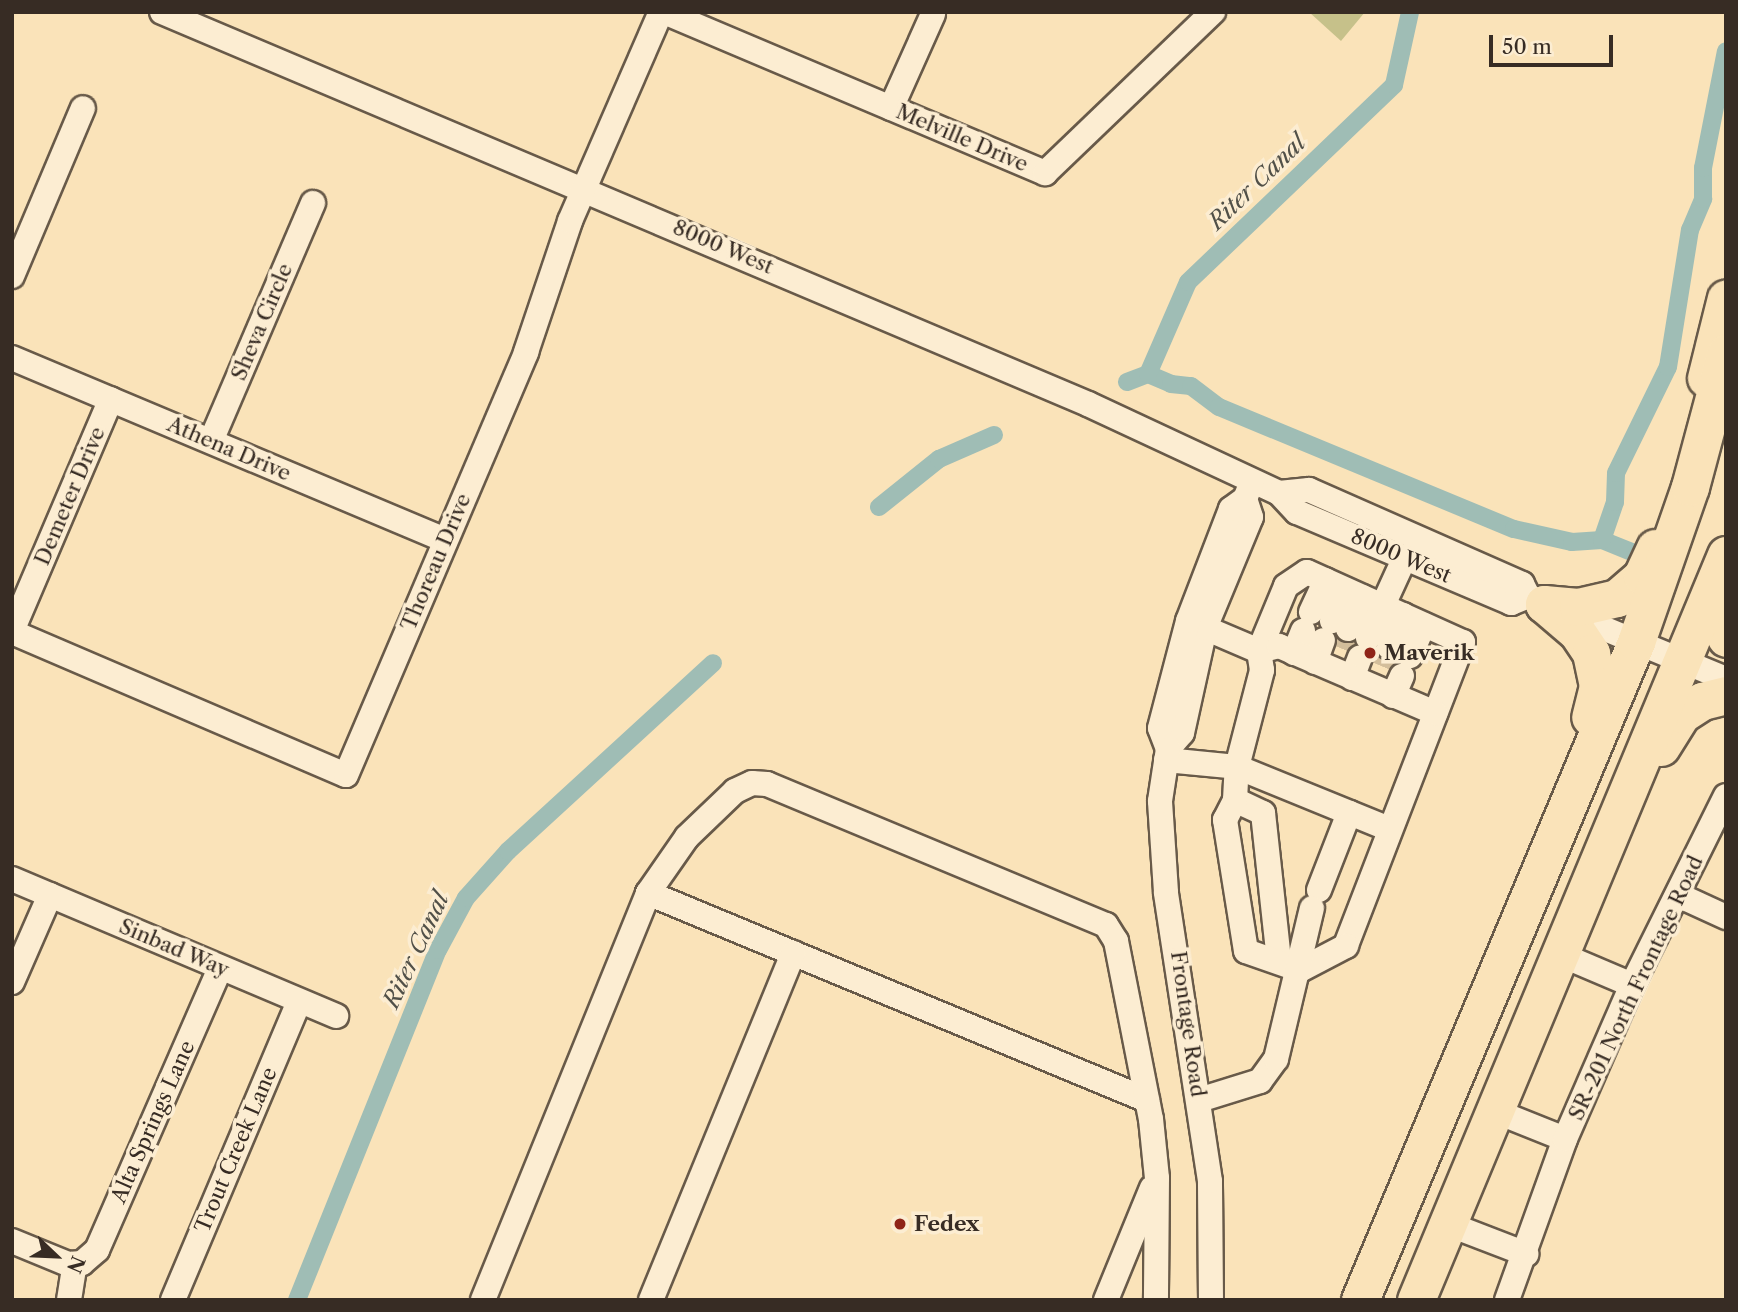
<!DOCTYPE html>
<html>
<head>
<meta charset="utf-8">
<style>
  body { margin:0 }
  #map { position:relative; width:1738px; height:1312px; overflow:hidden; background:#fae3b9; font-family:"Libre Caslon Text",serif }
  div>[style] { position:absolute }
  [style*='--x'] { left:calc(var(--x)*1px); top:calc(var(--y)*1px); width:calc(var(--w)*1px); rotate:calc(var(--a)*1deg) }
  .green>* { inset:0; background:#c6c18a }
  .canal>* { height:18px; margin:-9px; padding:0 9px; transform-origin:9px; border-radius:9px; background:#9fbdb5 }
  .minor-tunnel>* { height:24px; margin-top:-12px; transform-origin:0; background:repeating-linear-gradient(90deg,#d3be9b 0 24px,transparent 0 36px) }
  .roads { filter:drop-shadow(2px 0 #685a49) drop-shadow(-2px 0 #685a49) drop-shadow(0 2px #685a49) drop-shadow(0 -2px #685a49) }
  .minor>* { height:24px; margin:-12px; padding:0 12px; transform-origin:12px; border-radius:12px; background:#fcedd2 }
  .highway>* { height:37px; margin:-18.5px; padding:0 18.5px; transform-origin:18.5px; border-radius:18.5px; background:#fae3b9 }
  .dots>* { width:19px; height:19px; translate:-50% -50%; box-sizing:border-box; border:4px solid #fcedd2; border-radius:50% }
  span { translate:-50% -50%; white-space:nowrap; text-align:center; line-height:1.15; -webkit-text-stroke:7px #fcedd2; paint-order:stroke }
  .street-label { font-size:21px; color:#372c24 }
  .poi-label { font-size:21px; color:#372c24; font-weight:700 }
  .left { translate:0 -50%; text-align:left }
  .water-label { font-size:23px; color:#515048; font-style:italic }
  .frame { position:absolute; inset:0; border:14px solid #372c24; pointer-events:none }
  .north { position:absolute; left:21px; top:1221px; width:70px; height:70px; -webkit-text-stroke:5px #fcedd2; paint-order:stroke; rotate:113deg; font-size:19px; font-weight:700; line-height:28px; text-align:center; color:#372c24 }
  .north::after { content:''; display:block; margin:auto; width:24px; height:32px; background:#372c24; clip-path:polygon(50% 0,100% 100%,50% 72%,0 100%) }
  .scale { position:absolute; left:1489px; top:35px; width:124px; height:32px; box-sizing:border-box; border:4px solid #372c24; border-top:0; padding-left:9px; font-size:21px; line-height:24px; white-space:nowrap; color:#372c24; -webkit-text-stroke:5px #fcedd2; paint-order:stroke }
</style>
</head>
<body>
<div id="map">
  <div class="green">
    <i style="clip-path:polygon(1309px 12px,1365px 12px,1341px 41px)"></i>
  </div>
  <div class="canal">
    <i style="--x:1148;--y:374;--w:25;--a:23"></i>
    <i style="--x:1171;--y:384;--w:20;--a:6"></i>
    <i style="--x:1191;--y:386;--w:35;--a:37"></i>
    <i style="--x:1219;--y:407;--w:319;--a:22.5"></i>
    <i style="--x:1514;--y:529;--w:59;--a:12.6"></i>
    <i style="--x:1572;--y:542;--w:30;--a:-4"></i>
    <i style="--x:1602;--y:540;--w:31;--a:22"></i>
    <i style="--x:1127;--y:382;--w:22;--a:-21"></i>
    <i style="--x:1148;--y:374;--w:100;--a:-66.5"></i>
    <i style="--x:1188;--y:282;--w:285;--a:-43.7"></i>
    <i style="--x:1394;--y:85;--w:75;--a:-77.6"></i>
    <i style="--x:879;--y:507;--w:77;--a:-38.7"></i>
    <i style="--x:939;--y:459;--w:60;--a:-23.6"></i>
    <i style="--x:1602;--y:540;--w:40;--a:-71.1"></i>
    <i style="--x:1615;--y:502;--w:29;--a:-88"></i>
    <i style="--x:1616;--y:473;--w:118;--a:-63.9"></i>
    <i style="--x:1668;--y:367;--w:139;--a:-80.9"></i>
    <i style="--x:1690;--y:230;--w:34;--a:-67"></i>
    <i style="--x:1703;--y:199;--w:31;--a:-90"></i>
    <i style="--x:1703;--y:168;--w:119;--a:-78.9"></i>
    <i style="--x:297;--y:1300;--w:377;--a:-68.1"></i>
    <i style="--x:438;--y:950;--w:59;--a:-61.7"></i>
    <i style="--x:466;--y:898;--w:63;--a:-48.2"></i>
    <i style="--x:508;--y:851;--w:278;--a:-42.5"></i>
  </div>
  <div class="minor-tunnel">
    <i style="--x:1340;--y:648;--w:21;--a:-67"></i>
    <i style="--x:1381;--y:666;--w:21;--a:-67"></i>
  </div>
  <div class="roads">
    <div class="minor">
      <i style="--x:162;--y:12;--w:1006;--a:22.94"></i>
      <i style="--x:1088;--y:404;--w:211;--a:25"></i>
      <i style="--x:1279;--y:493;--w:26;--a:47"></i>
      <i style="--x:1297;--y:512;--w:233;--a:23"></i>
      <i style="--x:1511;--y:603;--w:18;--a:-22"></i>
      <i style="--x:664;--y:12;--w:414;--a:22.9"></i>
      <i style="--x:1045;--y:173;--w:233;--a:-43.8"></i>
      <i style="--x:891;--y:108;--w:103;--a:-65.9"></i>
      <i style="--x:12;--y:276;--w:182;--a:-67.1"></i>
      <i style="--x:12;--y:358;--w:470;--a:22.8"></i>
      <i style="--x:211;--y:441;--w:259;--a:-66.8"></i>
      <i style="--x:1279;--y:493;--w:30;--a:-6"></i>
      <i style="--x:1309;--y:490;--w:233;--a:23.8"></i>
      <i style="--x:1522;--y:584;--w:13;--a:63"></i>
      <i style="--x:1528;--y:596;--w:13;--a:27"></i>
      <i style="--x:1540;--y:602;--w:201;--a:22.5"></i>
      <i style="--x:1311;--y:612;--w:35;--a:-65"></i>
      <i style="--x:1332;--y:621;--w:34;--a:-66"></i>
      <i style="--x:1205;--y:628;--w:59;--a:23.1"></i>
      <i style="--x:1259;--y:651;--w:70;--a:-67.4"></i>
      <i style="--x:1286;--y:586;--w:25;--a:-34"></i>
      <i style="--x:1307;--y:572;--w:171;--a:24.2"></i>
      <i style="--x:1463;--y:642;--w:326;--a:111.1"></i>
      <i style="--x:1346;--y:946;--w:52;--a:152.4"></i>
      <i style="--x:1348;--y:629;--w:35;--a:-66"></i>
      <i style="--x:12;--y:631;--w:252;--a:-66.9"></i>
      <i style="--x:12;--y:632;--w:363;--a:23.2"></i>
      <i style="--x:346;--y:775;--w:460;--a:-66.9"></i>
      <i style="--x:526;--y:352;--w:138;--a:-71.4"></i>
      <i style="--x:570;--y:221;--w:228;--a:-66.5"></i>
      <i style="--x:1368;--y:638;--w:89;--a:-65.4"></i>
      <i style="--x:1389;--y:647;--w:35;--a:-66"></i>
      <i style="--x:1294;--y:653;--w:24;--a:-68"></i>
      <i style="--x:1410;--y:656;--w:34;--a:-66"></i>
      <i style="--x:1315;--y:662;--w:23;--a:-70"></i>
      <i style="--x:1352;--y:678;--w:22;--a:-69"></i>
      <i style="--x:1393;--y:696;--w:22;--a:-66"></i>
      <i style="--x:1168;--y:749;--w:21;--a:-49"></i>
      <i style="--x:1182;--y:733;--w:107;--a:-77.6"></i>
      <i style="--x:1205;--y:628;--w:120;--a:-67.5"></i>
      <i style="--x:1251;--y:517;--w:19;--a:-108"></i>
      <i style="--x:1166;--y:760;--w:71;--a:5.6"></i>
      <i style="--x:1237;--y:767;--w:164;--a:22.2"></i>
      <i style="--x:1235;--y:800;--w:31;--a:25"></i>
      <i style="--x:1263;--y:813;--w:149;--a:83.8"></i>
      <i style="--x:12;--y:879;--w:352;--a:22.9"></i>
      <i style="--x:1319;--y:890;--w:83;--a:-68.7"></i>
      <i style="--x:648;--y:893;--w:540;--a:22.53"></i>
      <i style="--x:1678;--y:895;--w:53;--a:24.6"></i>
      <i style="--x:1559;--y:954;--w:79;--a:23"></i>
      <i style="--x:1300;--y:970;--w:57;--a:-160.6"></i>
      <i style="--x:1246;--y:951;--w:133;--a:-99.1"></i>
      <i style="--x:1225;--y:820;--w:22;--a:-63"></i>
      <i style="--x:1235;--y:800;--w:33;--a:-87"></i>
      <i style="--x:1237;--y:767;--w:100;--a:-75.5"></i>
      <i style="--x:1262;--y:670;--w:19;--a:-99"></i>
      <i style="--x:1259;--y:651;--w:21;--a:-14"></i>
      <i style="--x:1279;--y:646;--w:170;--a:23.2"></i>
      <i style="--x:12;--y:982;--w:95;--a:-66.4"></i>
      <i style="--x:1199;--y:1100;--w:64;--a:-17.3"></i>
      <i style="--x:1260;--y:1081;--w:27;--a:-54"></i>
      <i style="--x:1276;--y:1059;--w:155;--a:-76.6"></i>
      <i style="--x:1495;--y:1111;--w:75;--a:21.8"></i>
      <i style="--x:1448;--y:1224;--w:84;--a:21"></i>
      <i style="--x:12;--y:1241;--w:61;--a:22.3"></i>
      <i style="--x:68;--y:1264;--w:14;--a:-4"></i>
      <i style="--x:82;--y:1263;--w:20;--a:-41"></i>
      <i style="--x:97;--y:1250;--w:307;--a:-66.4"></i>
      <i style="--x:69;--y:1300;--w:36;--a:-81"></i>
      <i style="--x:173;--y:1300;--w:324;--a:-67.1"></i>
      <i style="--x:483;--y:1300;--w:439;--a:-67.9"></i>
      <i style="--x:648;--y:893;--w:68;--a:-55.1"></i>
      <i style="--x:687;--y:837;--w:66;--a:-43.8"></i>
      <i style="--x:735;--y:791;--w:19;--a:-25"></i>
      <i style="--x:752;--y:783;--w:15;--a:4"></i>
      <i style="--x:767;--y:784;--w:367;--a:22.6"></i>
      <i style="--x:1106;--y:925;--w:19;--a:58"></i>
      <i style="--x:1116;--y:941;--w:181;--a:78.9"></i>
      <i style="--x:1151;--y:1119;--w:59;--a:84.2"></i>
      <i style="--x:1157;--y:1178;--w:122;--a:90.5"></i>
      <i style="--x:651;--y:1300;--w:375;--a:-67.7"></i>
      <i style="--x:1106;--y:1300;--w:121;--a:-67.7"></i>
      <i style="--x:1211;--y:1300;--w:119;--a:-90.5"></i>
      <i style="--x:1210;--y:1181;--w:292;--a:-98.7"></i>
      <i style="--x:1166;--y:892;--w:91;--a:-93.8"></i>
      <i style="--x:1160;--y:801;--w:53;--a:-81.3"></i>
      <i style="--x:1168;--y:749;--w:22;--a:-111"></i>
      <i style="--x:1160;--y:728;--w:111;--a:-75.3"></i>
      <i style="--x:1188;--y:621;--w:120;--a:-69"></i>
      <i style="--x:1231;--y:509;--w:17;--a:-36"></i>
      <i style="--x:1245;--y:499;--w:18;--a:-68"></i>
      <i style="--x:1507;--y:1300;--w:171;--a:-70.2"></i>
      <i style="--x:1565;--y:1139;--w:168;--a:-66.5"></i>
      <i style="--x:1632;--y:985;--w:211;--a:-63.6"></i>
    </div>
    <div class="highway">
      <i style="--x:1706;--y:378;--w:82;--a:-76"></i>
      <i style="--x:1726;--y:591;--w:22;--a:100"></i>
      <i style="--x:1722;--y:613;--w:25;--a:81"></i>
      <i style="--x:1544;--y:604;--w:43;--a:40.3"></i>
      <i style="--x:1577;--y:632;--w:25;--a:56"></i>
      <i style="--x:1591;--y:653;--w:34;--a:78"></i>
      <i style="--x:1598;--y:686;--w:32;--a:104"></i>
      <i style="--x:1544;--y:604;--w:34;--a:5"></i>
      <i style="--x:1578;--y:607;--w:40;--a:-13"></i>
      <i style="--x:1617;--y:598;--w:33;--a:-41"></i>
      <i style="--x:1642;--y:576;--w:31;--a:-65"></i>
      <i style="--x:1661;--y:747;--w:39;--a:-58"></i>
      <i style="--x:1682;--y:714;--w:24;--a:-33"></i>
      <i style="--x:1702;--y:701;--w:25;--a:-14"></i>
      <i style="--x:1360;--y:1300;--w:714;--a:-67.24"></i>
      <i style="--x:1636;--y:642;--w:164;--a:-70.8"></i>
      <i style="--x:1690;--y:487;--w:139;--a:-75"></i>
      <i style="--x:1416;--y:1300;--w:807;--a:-67.41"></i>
    </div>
  </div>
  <div class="dots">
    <i style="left:1370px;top:653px;background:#8f2418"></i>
    <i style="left:900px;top:1224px;background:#8f2418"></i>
  </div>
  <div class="street-label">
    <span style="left:962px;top:138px;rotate:23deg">Melville Drive</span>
    <span style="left:723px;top:247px;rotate:23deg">8000 West</span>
    <span style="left:262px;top:322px;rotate:-67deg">Sheva Circle</span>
    <span style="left:229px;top:449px;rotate:23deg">Athena Drive</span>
    <span style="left:70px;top:496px;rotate:-67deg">Demeter Drive</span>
    <span style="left:1401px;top:556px;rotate:23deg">8000 West</span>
    <span style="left:436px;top:562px;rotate:-67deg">Thoreau Drive</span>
    <span style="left:174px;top:948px;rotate:23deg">Sinbad Way</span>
    <span style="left:1636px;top:988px;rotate:-65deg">SR-201 North Frontage Road</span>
    <span style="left:1188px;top:1024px;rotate:82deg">Frontage Road</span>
    <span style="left:153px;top:1122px;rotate:-66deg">Alta Springs Lane</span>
    <span style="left:236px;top:1150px;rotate:-67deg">Trout Creek Lane</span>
  </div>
  <div class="poi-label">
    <span class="left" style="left:1384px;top:653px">Maverik</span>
    <span class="left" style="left:914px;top:1224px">Fedex</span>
  </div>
  <div class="water-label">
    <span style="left:1257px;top:182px;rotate:-44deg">Riter Canal</span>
    <span style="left:416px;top:950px;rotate:-65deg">Riter Canal</span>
  </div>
  <div class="frame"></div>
  <div class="north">N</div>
  <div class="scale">50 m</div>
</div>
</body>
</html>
